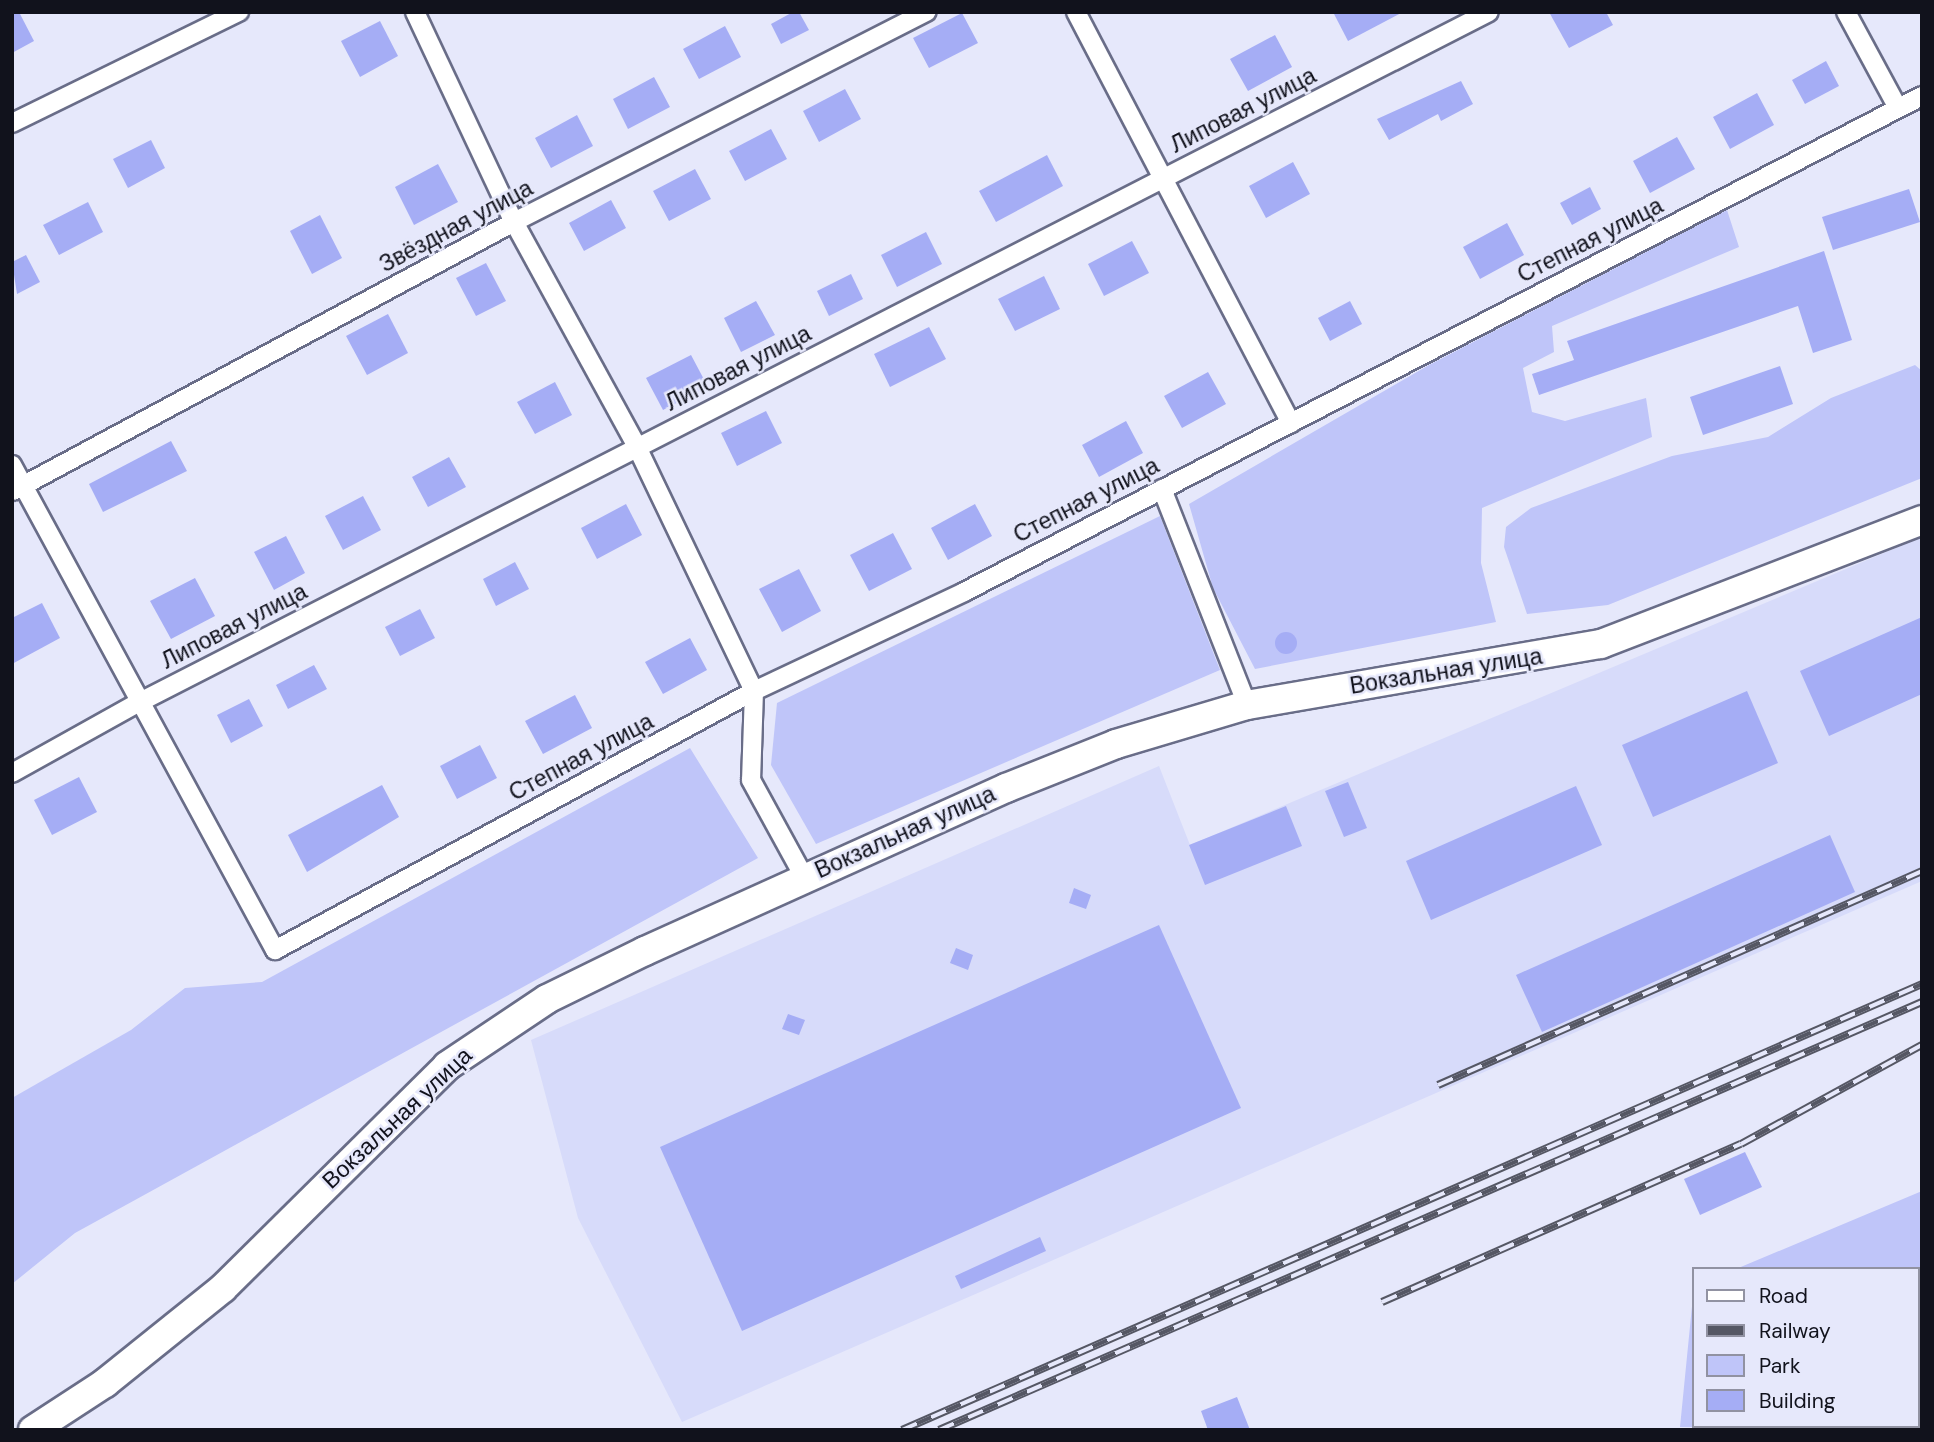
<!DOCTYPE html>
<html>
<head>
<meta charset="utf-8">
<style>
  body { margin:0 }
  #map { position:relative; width:1934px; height:1442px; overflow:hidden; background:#e6e8fb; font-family:"DM Sans",sans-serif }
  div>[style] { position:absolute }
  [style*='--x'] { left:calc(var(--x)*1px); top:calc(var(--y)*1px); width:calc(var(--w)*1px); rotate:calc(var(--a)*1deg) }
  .built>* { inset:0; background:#d7dbfa }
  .green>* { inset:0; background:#bfc5f9 }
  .building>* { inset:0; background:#a5adf5 }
  .round { border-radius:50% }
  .roads { filter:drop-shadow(2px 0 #696d88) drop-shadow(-2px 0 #696d88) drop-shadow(0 2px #696d88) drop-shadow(0 -2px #696d88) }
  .minor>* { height:18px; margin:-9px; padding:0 9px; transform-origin:9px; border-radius:9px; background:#fff }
  .primary>* { height:28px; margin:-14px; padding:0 14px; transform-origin:14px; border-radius:14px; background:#fff }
  .rail>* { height:8px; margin-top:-4px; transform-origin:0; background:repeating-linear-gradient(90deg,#e6e8fb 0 16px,#555764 0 32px); box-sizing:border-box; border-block:2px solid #555764 }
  span { translate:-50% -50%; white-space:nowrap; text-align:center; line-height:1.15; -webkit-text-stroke:5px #e6e8fb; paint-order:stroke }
  .street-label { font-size:23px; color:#11121c }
  .frame { position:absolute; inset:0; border:14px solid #11121c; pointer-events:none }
  .legend { position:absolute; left:1692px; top:1267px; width:228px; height:161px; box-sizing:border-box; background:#e6e8fb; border:2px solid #9192a2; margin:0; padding:9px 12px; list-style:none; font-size:21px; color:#11121c }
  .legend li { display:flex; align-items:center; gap:14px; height:35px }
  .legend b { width:35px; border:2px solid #9192a2 }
</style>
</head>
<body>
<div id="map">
  <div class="built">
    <i style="clip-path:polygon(1922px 537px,1922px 881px,682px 1422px,578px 1218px,531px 1040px,1159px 766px,1190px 845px)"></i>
  </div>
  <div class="green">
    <i style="clip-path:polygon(1727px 210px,1739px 247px,1552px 326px,1554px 352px,1523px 368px,1532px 412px,1565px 421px,1646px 398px,1652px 437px,1482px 508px,1481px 563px,1496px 622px,1255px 669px,1213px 588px,1189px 504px,1429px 365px)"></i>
    <i style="clip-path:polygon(1915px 365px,1922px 371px,1922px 478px,1608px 605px,1527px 614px,1504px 547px,1506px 527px,1531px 508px,1672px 456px,1768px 437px,1831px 398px)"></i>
    <i style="clip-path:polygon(1160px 516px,1220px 670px,816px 844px,771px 765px,777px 703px)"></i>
    <i style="clip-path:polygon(690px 748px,758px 858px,75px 1233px,12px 1284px,12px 1098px,131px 1030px,185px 988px,262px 982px)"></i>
    <i style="clip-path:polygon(1922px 1191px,1922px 1430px,1680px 1427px,1694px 1286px,1694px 1426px,1918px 1426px,1918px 1269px,1736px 1269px)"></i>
  </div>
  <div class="building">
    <i style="clip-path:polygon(12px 12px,19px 12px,34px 41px,12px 53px)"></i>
    <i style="clip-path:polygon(793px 12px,799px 12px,809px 30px,781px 44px,771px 24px)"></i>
    <i style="clip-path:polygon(1333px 12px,1403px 12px,1348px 41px)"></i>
    <i style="clip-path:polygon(1549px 12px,1606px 12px,1613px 25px,1569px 48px)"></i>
    <i style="clip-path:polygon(962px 13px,978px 43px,929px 68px,913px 38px)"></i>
    <i style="clip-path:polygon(380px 21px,398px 56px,360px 77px,341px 41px)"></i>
    <i style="clip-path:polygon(725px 26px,741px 57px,699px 79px,683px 49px)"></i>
    <i style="clip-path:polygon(1275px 35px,1292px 67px,1248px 91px,1230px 59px)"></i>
    <i style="clip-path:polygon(1826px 61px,1839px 86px,1805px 104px,1792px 80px)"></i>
    <i style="clip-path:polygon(654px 77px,670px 107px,628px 129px,613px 99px)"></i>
    <i style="clip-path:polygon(1461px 81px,1473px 104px,1441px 121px,1438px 114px,1389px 140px,1377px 119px)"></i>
    <i style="clip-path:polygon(845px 89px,861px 119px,819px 142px,803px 111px)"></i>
    <i style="clip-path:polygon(1757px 93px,1774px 125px,1730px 149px,1713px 117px)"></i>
    <i style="clip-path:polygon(577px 115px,593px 146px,551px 168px,535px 138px)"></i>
    <i style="clip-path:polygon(771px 129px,787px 159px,745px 181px,729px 151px)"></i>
    <i style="clip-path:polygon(1677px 137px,1695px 169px,1650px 193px,1633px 161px)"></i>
    <i style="clip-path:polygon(151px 140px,165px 168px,128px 188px,113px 159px)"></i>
    <i style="clip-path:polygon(1047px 155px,1063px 186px,996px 222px,979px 191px)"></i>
    <i style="clip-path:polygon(1293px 162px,1310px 194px,1266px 218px,1249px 186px)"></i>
    <i style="clip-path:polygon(438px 164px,458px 202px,414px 225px,395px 187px)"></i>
    <i style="clip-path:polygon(695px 169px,711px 199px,669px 221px,653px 191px)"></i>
    <i style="clip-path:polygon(1590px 187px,1601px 209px,1572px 225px,1560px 203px)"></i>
    <i style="clip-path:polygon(1909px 189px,1920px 222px,1833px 250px,1822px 217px)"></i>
    <i style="clip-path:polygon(611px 200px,626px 228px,584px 251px,569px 223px)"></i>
    <i style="clip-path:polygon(88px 202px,103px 232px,59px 255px,43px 225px)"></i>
    <i style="clip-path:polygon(320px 215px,342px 258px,312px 274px,290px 231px)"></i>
    <i style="clip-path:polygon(1507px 223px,1524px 255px,1480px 279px,1463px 247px)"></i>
    <i style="clip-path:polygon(926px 232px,942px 264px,897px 287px,881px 255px)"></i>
    <i style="clip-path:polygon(1132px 241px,1149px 273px,1104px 296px,1088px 264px)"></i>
    <i style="clip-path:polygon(1824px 251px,1852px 340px,1813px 353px,1798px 306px,1539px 395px,1532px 374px,1574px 360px,1567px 341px)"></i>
    <i style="clip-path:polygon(26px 255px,40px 282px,17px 294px,12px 262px)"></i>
    <i style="clip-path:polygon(486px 263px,506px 301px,476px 316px,456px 278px)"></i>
    <i style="clip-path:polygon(851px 274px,863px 299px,829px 316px,817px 291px)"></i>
    <i style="clip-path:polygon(1044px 276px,1060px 309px,1015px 331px,998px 299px)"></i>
    <i style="clip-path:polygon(756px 301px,775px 335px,741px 352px,724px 318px)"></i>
    <i style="clip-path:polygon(1350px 301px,1362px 324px,1330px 341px,1318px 318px)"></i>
    <i style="clip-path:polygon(388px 314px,408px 353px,367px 375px,346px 336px)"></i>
    <i style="clip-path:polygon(929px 327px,946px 359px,890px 387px,874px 354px)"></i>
    <i style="clip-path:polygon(691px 355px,708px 387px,663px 410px,646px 378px)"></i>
    <i style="clip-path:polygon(1780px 366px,1793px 404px,1703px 435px,1690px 397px)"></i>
    <i style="clip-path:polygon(1208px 372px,1226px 404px,1182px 428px,1164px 396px)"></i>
    <i style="clip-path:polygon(555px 382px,572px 415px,535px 434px,517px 402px)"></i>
    <i style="clip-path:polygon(766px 411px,782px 443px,737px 466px,721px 433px)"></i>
    <i style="clip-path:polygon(1126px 421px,1143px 453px,1099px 477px,1082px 445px)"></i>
    <i style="clip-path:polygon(171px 441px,187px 471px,103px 512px,89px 484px)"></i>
    <i style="clip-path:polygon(449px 457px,466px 487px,428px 507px,412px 477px)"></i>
    <i style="clip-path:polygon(363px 496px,381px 530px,343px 550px,325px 516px)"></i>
    <i style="clip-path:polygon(626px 504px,642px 535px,597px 559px,581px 528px)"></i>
    <i style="clip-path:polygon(975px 504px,992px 536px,948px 560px,931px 528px)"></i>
    <i style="clip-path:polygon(893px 533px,912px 569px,869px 591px,850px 555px)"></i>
    <i style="clip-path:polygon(286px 536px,305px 573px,274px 590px,254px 552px)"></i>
    <i style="clip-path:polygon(515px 562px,529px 589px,496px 606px,483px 579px)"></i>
    <i style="clip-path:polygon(799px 569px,821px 611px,782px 632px,759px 589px)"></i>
    <i style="clip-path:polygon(195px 578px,215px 616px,171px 639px,150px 601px)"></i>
    <i style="clip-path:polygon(42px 603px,60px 638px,12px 664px,12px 618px)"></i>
    <i style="clip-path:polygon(420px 609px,435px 638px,400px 656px,385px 627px)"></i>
    <i style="clip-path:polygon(1922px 617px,1922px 694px,1829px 736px,1800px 671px)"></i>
    <i class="round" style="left:1275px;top:632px;width:22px;height:22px"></i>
    <i style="clip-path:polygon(690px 638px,707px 670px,663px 694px,645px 662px)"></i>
    <i style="clip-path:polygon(314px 665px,327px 689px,288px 709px,276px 685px)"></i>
    <i style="clip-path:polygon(1747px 691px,1778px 763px,1653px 817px,1622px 745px)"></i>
    <i style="clip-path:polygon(575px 695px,592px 728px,543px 754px,525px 721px)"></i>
    <i style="clip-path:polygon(249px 699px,263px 726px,231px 743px,217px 715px)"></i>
    <i style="clip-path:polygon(480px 745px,497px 778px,457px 799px,440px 766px)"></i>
    <i style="clip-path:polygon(79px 777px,97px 812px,52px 835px,34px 800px)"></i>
    <i style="clip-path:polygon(1348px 782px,1367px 828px,1344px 837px,1325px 791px)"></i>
    <i style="clip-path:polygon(382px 785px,399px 817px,307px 872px,288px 835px)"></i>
    <i style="clip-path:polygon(1576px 786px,1602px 845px,1431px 920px,1406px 861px)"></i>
    <i style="clip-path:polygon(1286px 806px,1302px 846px,1205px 885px,1189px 845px)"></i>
    <i style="clip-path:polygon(1830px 835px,1855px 892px,1542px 1032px,1516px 975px)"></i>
    <i style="clip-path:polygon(1074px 888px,1091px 895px,1086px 909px,1069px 903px)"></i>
    <i style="clip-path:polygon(1159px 925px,1241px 1108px,742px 1331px,660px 1147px)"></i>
    <i style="clip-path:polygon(956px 948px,973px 955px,968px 970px,950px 963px)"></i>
    <i style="clip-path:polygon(788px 1014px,805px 1020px,799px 1035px,782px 1029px)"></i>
    <i style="clip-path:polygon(1745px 1152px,1762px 1187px,1700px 1215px,1684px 1179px)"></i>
    <i style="clip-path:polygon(1040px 1237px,1046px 1251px,961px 1289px,955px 1276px)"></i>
    <i style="clip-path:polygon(1237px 1397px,1250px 1430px,1208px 1430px,1201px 1411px)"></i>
  </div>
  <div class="roads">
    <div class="minor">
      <i style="--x:415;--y:12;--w:232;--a:64.8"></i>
      <i style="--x:514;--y:222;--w:256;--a:61.3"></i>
      <i style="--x:637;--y:447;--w:271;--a:64.4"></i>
      <i style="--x:754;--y:691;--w:89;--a:91.9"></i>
      <i style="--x:751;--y:780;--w:111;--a:61.3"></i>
      <i style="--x:1076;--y:12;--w:464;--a:62.4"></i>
      <i style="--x:1846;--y:12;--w:109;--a:61.6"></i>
      <i style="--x:12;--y:123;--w:253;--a:-26.1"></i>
      <i style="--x:12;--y:465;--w:552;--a:61.53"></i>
      <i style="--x:275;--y:950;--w:545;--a:-28.4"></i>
      <i style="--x:754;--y:691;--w:232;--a:-25.2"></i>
      <i style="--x:964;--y:592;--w:1079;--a:-27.37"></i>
      <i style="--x:1162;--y:489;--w:232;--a:68.5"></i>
      <i style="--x:13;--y:491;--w:569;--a:-28.23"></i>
      <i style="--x:514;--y:222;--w:463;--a:-27"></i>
      <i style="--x:12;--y:773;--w:144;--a:-29.1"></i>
      <i style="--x:138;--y:703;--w:1517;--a:-27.09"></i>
    </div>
    <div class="primary">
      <i style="--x:33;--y:1430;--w:86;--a:-33.1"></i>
      <i style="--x:105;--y:1383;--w:151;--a:-38.8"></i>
      <i style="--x:223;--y:1288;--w:315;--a:-44.7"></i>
      <i style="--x:447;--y:1066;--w:120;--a:-33.8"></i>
      <i style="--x:547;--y:999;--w:109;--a:-26.1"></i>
      <i style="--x:645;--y:951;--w:396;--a:-24.3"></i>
      <i style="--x:1006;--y:788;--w:118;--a:-21.8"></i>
      <i style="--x:1116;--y:744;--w:137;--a:-16.6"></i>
      <i style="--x:1247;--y:705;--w:359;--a:-9.8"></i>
      <i style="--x:1601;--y:644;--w:344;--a:-21.1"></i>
    </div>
  </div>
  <div class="rail">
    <i style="--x:1438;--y:1085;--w:529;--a:-23.85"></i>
    <i style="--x:1382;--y:1302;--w:392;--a:-23.8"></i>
    <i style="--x:1741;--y:1144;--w:206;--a:-28.7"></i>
    <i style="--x:902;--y:1430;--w:1113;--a:-23.62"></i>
    <i style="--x:939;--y:1430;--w:1072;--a:-23.53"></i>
  </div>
  <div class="street-label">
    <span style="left:1243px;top:110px;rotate:-27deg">Липовая улица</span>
    <span style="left:456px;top:226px;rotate:-28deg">Звёздная улица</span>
    <span style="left:1590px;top:240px;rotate:-27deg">Степная улица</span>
    <span style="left:738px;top:368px;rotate:-27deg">Липовая улица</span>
    <span style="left:1086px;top:500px;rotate:-27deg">Степная улица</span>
    <span style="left:234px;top:626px;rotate:-27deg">Липовая улица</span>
    <span style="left:1446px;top:671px;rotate:-9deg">Вокзальная улица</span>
    <span style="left:581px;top:757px;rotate:-28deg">Степная улица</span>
    <span style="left:905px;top:832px;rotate:-24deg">Вокзальная улица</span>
    <span style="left:397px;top:1118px;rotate:-43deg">Вокзальная улица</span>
  </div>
  <div class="frame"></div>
  <ul class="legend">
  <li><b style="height:9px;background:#fff"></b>Road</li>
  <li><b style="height:9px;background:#555764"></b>Railway</li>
  <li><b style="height:19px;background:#bfc5f9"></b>Park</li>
  <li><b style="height:19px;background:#a5adf5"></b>Building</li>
  </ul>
</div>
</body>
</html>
